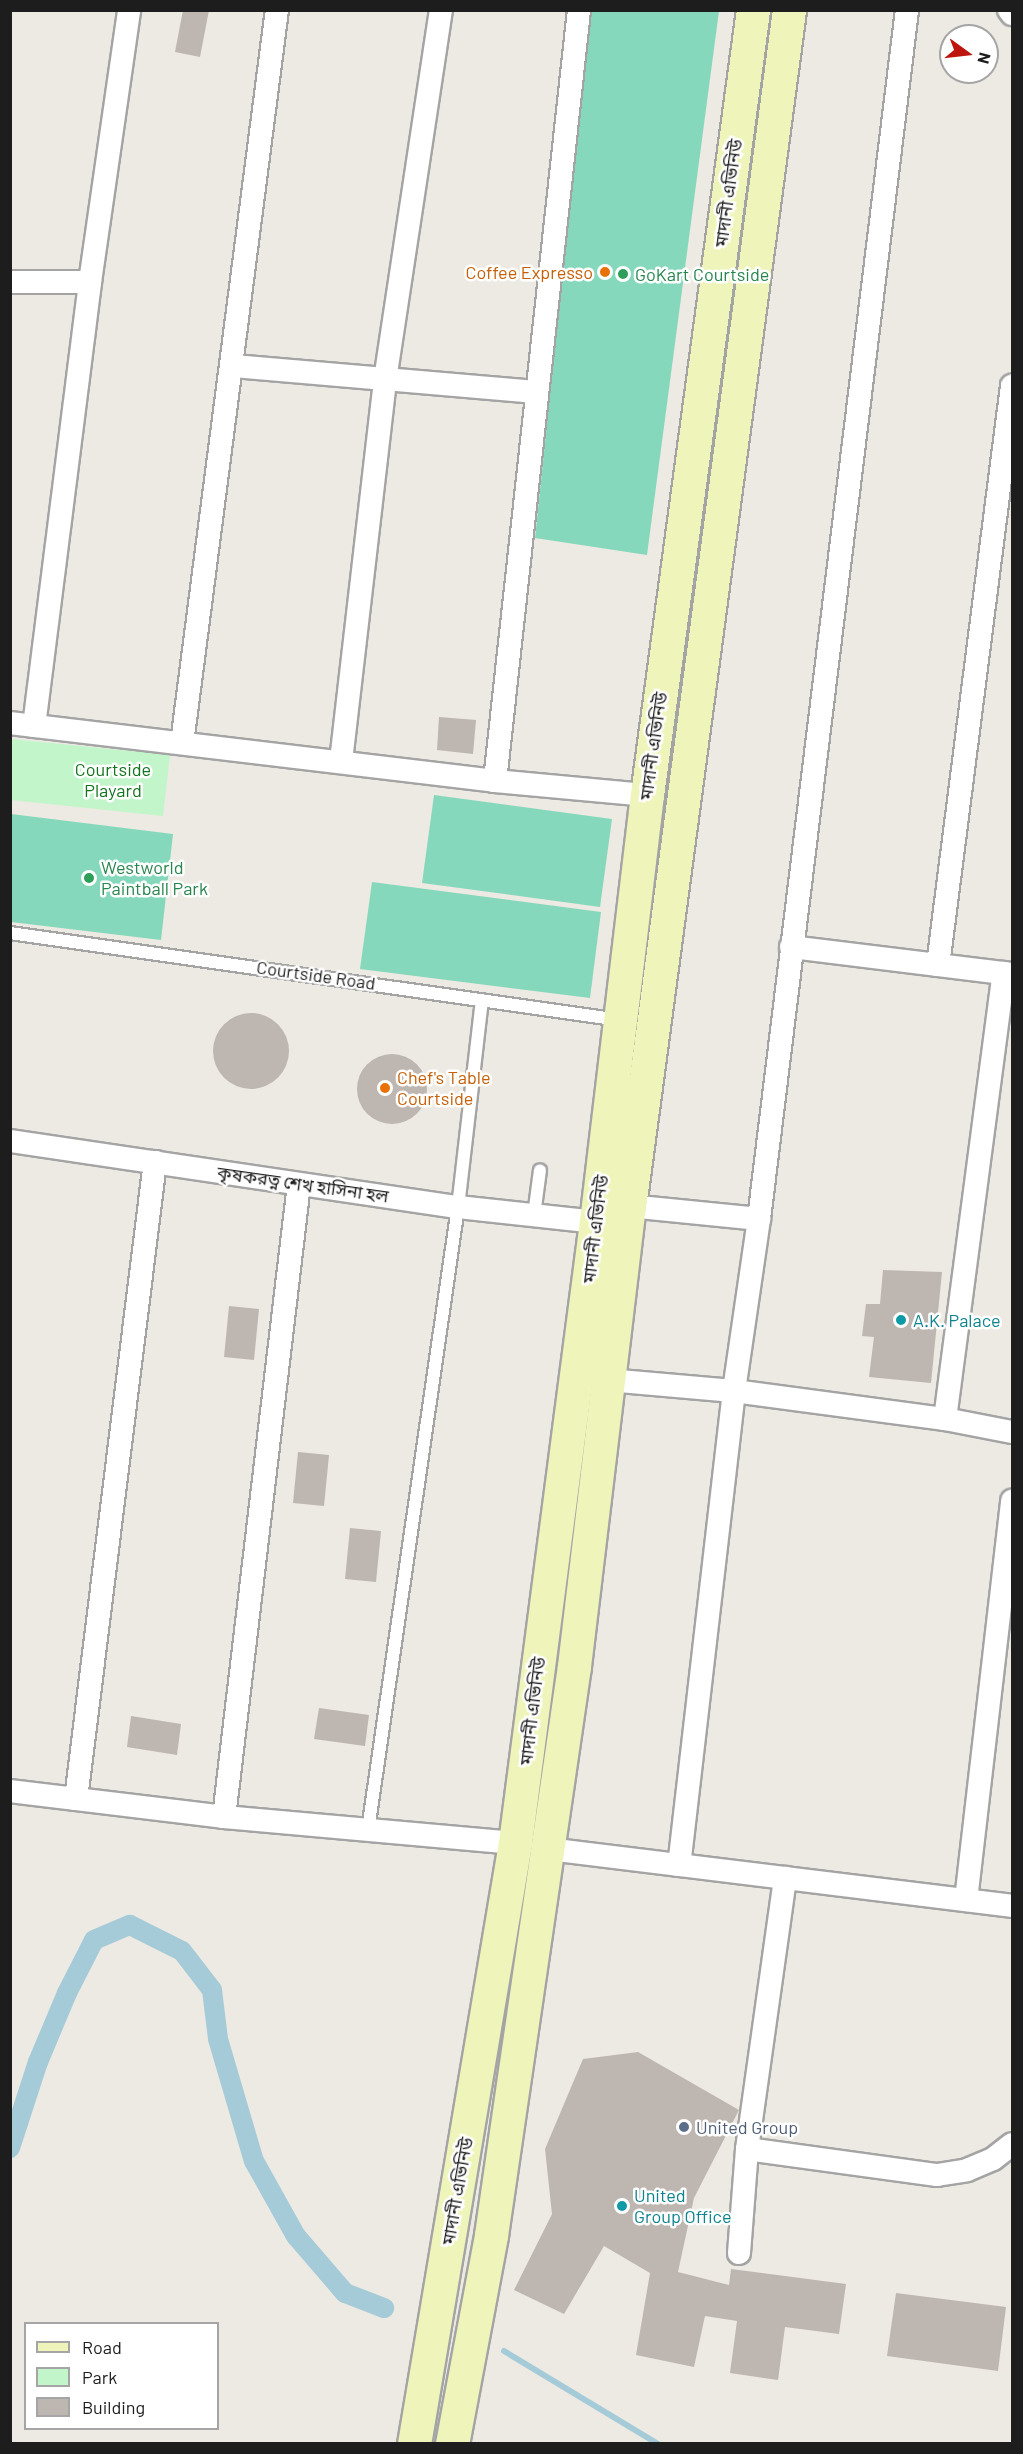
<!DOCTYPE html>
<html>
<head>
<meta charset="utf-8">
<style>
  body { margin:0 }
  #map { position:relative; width:1023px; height:2454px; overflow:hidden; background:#edeae3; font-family:Barlow,"Noto Sans Bengali",sans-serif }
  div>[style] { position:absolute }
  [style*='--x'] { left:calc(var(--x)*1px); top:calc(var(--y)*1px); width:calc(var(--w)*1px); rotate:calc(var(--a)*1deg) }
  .park>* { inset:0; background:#c2f5c9 }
  .pitch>* { inset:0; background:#86d8bc }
  .stream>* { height:6px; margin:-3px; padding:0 3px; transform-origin:3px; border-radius:3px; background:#a6cbd8 }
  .canal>* { height:20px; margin:-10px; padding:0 10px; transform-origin:10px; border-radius:10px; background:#a6cbd8 }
  .building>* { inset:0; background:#beb6b0 }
  .round { border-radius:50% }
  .roads { filter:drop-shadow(2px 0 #a4a4a4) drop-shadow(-2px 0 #a4a4a4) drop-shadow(0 2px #a4a4a4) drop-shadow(0 -2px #a4a4a4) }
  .lane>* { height:12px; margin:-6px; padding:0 6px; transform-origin:6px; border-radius:6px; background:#fff }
  .street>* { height:22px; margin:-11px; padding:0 11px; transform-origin:11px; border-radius:11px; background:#fff }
  .secondary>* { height:33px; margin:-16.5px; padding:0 16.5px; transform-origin:16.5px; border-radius:16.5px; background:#eff5ba }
  .dots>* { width:16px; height:16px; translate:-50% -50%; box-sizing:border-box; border:3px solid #fff; border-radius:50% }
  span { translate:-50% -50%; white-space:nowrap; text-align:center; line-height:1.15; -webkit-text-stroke:5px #fff; paint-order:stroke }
  .street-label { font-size:18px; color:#1d1d1d }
  .food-label { font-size:18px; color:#c56008 }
  .right { translate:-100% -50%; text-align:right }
  .left { translate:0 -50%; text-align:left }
  .leisure-label { font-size:18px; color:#27864d }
  .park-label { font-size:18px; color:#12731f }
  .culture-label { font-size:18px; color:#0d838f }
  .service-label { font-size:18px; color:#4e5e75 }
  .frame { position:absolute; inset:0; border:12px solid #1d1d1d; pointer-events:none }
  .legend { position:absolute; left:24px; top:2322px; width:195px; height:108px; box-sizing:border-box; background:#fff; border:2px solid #a5a5a5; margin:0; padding:8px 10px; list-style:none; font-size:18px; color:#1d1d1d }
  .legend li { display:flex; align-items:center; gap:12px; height:30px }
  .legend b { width:30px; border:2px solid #a5a5a5 }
  .north { position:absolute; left:939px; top:24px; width:60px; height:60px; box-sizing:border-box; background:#fff; border:2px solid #a5a5a5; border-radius:50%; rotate:105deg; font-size:16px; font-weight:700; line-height:24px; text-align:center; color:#1d1d1d }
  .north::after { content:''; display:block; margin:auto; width:21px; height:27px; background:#bd150d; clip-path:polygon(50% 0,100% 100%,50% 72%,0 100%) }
</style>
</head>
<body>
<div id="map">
  <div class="park">
    <i style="clip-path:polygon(11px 739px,170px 755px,163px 816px,11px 800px)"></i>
  </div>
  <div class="pitch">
    <i style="clip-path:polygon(590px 11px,719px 11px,647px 555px,535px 538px)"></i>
    <i style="clip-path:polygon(434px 795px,612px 819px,600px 907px,422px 883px)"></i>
    <i style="clip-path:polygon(11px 814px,173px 834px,161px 940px,11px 922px)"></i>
    <i style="clip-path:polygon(372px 882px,601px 912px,590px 998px,360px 969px)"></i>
  </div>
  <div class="stream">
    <i style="--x:504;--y:2351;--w:180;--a:31.1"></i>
  </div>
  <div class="canal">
    <i style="--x:10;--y:2148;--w:90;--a:-72"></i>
    <i style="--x:38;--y:2062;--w:75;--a:-67.2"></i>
    <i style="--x:67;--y:1993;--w:59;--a:-63"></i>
    <i style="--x:94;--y:1940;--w:39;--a:-23"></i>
    <i style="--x:130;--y:1925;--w:58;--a:26.6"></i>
    <i style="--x:182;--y:1951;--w:49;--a:52.4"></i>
    <i style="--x:212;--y:1990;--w:49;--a:83"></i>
    <i style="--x:218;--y:2039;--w:127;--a:73.6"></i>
    <i style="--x:254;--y:2161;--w:86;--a:60.8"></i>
    <i style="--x:296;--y:2236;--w:75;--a:49.3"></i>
    <i style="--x:345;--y:2293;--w:42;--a:21"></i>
  </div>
  <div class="building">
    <i style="clip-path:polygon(183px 10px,209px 10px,200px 57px,175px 52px)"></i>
    <i style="clip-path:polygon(439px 717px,476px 720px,473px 754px,437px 750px)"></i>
    <i class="round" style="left:213px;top:1013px;width:76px;height:76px"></i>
    <i class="round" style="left:357px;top:1054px;width:70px;height:70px"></i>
    <i style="clip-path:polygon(883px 1270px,942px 1272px,931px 1383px,869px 1377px,874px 1337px,862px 1336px,866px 1304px,880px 1304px)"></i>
    <i style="clip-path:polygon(229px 1306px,259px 1309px,254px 1360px,224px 1357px)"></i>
    <i style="clip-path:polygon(298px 1452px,329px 1455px,324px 1506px,293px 1503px)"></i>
    <i style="clip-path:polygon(350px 1528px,381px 1531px,376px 1582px,345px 1579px)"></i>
    <i style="clip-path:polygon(319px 1708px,369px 1715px,365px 1746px,314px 1739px)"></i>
    <i style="clip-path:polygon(131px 1716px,181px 1724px,177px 1755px,127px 1747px)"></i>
    <i style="clip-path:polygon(638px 2052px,739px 2110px,694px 2198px,678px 2272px,729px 2285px,731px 2269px,846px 2284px,839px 2334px,785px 2327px,778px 2380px,730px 2373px,737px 2321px,705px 2316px,694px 2367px,636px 2355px,650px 2273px,604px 2246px,564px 2314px,514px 2290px,552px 2214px,545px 2149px,583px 2059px)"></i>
    <i style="clip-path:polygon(896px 2293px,1006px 2307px,998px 2371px,887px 2356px)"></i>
  </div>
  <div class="roads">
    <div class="lane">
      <i style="--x:10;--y:933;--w:616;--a:8.12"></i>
      <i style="--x:534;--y:1215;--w:45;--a:-82.4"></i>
      <i style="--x:368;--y:1830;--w:629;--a:-81.78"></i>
      <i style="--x:458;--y:1207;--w:208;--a:-83.4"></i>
    </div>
    <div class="street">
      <i style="--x:907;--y:10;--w:1218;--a:96.98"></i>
      <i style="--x:759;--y:1219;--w:174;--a:98.3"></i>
      <i style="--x:734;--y:1391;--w:477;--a:96.6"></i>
      <i style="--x:679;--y:1865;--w:336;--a:7"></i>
      <i style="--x:1009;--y:10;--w:5;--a:53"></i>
      <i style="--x:10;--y:282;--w:80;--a:0"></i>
      <i style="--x:233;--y:366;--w:305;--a:4.9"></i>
      <i style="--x:10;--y:723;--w:488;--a:6.8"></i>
      <i style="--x:495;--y:781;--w:153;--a:5.3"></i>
      <i style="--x:34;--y:726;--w:448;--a:-82.8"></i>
      <i style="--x:90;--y:282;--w:275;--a:-81.8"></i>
      <i style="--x:182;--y:743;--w:739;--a:-82.62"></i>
      <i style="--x:341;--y:761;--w:384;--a:-83.4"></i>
      <i style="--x:385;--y:380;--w:374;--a:-81.4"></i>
      <i style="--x:495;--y:781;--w:776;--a:-83.78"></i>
      <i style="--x:791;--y:947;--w:223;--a:7"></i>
      <i style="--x:938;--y:965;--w:584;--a:-82.72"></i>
      <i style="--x:10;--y:1141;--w:453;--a:8.4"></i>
      <i style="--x:458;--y:1207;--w:139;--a:6.2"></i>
      <i style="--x:629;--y:1206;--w:131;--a:5.7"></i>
      <i style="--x:608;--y:1380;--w:126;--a:5"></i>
      <i style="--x:734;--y:1391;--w:213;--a:7.6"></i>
      <i style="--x:945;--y:1419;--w:68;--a:11"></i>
      <i style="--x:945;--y:1419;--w:450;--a:-82.5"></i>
      <i style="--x:10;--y:1791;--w:216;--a:6.9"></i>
      <i style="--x:224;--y:1817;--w:292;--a:5.1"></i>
      <i style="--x:76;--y:1799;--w:642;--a:-82.93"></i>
      <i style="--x:224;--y:1817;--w:637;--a:-83.24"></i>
      <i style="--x:548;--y:1849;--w:132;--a:7"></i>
      <i style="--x:966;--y:1900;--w:402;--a:-83.4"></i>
      <i style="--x:747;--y:2149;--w:192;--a:7.8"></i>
      <i style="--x:937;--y:2175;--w:30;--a:-9"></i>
      <i style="--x:967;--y:2170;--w:28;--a:-23"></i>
      <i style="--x:993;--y:2159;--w:24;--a:-38"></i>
      <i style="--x:739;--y:2253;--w:104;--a:-85.6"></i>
      <i style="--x:747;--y:2149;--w:274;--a:-82"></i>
    </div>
    <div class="secondary">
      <i style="--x:414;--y:2444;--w:609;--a:-80.46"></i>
      <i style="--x:515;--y:1843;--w:626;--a:-82.57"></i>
      <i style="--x:596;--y:1222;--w:430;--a:-83.2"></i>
      <i style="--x:647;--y:795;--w:792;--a:-82.31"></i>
      <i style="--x:452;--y:2444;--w:213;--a:-79.4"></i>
      <i style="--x:491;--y:2235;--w:575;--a:-81.7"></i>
      <i style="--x:574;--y:1666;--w:463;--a:-83.2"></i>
      <i style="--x:629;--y:1206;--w:1207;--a:-82.38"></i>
    </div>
  </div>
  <div class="dots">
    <i style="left:605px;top:272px;background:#e8710a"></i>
    <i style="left:623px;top:274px;background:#2e9e5b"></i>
    <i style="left:89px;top:878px;background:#2e9e5b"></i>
    <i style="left:385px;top:1088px;background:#e8710a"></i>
    <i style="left:901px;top:1320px;background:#0f9aa8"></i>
    <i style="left:684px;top:2127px;background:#5c6f8a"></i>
    <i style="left:622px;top:2206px;background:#0f9aa8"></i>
  </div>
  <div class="street-label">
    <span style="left:728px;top:193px;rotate:-82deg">মাদানী এভিনিউ</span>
    <span style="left:653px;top:746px;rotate:-82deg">মাদানী এভিনিউ</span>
    <span style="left:316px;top:975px;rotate:8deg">Courtside Road</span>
    <span style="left:303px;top:1184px;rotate:8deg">কৃষকরত্ন শেখ হাসিনা হল</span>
    <span style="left:595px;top:1229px;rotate:-83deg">মাদানী এভিনিউ</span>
    <span style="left:532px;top:1711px;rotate:-83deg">মাদানী এভিনিউ</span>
    <span style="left:457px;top:2191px;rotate:-80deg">মাদানী এভিনিউ</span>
  </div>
  <div class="food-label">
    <span class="right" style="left:593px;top:272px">Coffee Expresso</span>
    <span class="left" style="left:397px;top:1088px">Chef's Table<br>Courtside</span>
  </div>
  <div class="leisure-label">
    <span class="left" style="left:635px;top:274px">GoKart Courtside</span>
    <span class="left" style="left:101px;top:878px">Westworld<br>Paintball Park</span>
  </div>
  <div class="park-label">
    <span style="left:113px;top:780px">Courtside<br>Playard</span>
  </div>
  <div class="culture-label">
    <span class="left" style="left:913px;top:1320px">A.K. Palace</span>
    <span class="left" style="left:634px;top:2206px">United<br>Group Office</span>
  </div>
  <div class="service-label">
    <span class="left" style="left:696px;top:2127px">United Group</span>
  </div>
  <div class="frame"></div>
  <ul class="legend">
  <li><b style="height:8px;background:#eff5ba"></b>Road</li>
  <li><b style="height:16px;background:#c2f5c9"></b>Park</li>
  <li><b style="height:16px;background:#beb6b0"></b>Building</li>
  </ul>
  <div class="north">N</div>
</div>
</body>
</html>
